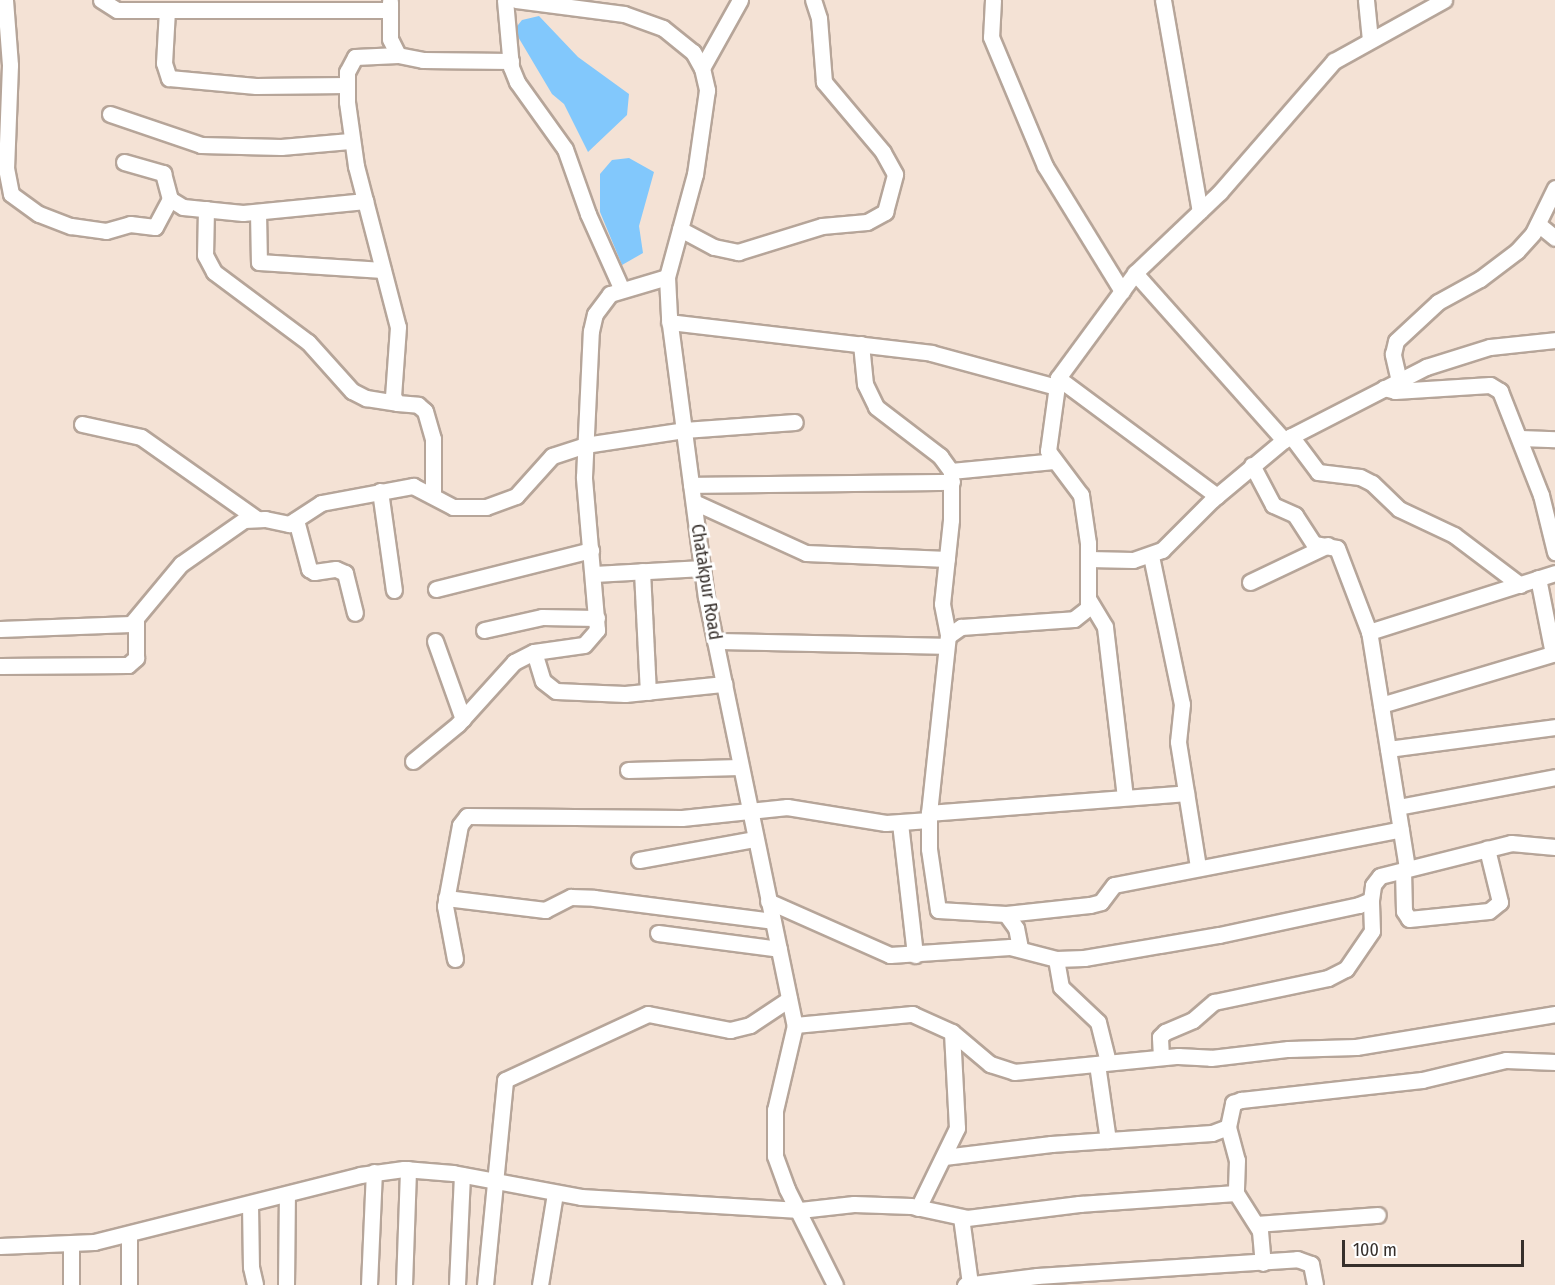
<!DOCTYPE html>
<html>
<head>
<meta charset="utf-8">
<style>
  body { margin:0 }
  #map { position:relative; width:1555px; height:1285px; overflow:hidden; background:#f4e2d5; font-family:"Fira Sans Condensed",sans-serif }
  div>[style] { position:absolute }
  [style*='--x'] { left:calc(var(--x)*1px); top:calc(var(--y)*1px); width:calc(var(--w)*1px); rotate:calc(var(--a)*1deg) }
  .water>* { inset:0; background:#82c8fc }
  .roads { filter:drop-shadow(2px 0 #b6a599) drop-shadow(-2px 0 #b6a599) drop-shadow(0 2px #b6a599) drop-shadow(0 -2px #b6a599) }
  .minor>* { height:15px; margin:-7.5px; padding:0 7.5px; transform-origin:7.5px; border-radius:7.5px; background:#fff }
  span { translate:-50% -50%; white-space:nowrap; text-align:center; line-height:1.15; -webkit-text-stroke:6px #fff; paint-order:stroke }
  .street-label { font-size:18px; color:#362f2b }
  .scale { position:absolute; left:1342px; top:1240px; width:182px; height:27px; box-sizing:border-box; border:3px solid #362f2b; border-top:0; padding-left:8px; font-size:18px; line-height:21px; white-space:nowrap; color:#362f2b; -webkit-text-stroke:4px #fff; paint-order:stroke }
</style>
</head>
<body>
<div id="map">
  <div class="water">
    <i style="clip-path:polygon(539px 16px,578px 57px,629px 94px,627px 115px,588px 152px,564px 104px,552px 94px,514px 30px,522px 20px)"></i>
    <i style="clip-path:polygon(629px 158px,654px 172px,639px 226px,643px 253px,622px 265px,600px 212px,600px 174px,612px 160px)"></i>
  </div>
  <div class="roads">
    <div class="minor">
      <i style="--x:5;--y:0;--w:65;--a:85.6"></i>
      <i style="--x:10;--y:65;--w:103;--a:92.2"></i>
      <i style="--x:6;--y:168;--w:26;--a:79"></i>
      <i style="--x:11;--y:194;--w:34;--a:36"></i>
      <i style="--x:39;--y:214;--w:34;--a:21"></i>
      <i style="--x:71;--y:226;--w:35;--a:8"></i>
      <i style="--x:106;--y:231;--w:25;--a:-16"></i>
      <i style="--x:130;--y:224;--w:25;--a:7"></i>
      <i style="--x:155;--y:227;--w:32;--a:-62"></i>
      <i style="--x:101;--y:0;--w:19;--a:32"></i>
      <i style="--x:117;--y:10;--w:273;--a:0"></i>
      <i style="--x:505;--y:0;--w:67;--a:84.9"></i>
      <i style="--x:511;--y:67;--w:16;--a:68"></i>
      <i style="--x:517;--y:82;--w:82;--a:54.4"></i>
      <i style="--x:565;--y:149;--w:69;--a:70.5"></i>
      <i style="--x:588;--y:214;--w:83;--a:65.9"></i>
      <i style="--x:516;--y:0;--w:109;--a:7.4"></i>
      <i style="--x:624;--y:14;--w:41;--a:19.7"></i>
      <i style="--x:663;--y:28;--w:38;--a:39"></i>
      <i style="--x:693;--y:52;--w:18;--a:61"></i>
      <i style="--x:702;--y:68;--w:23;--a:77"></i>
      <i style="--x:707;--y:90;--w:85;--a:98.1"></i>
      <i style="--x:695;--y:174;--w:107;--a:105.2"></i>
      <i style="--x:667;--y:277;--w:40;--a:87.1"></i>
      <i style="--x:669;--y:317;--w:282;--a:82.5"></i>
      <i style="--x:706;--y:597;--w:437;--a:78.3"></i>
      <i style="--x:795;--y:1025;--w:87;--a:103.2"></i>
      <i style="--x:775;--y:1110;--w:46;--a:90"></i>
      <i style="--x:775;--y:1156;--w:35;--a:70"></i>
      <i style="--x:787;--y:1189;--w:107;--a:63.4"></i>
      <i style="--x:993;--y:0;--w:37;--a:93"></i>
      <i style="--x:991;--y:37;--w:140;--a:67.3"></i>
      <i style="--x:1045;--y:166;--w:147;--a:58.4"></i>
      <i style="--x:1163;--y:0;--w:214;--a:80.1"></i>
      <i style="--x:1366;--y:0;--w:40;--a:84.3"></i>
      <i style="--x:390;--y:2;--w:37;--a:90"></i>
      <i style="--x:390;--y:39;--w:18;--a:63"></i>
      <i style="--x:398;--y:55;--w:25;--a:11"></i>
      <i style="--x:423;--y:60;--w:88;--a:0.7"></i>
      <i style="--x:167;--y:10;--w:53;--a:93.2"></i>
      <i style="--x:164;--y:63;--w:16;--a:72"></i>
      <i style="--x:169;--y:78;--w:87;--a:5.3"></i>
      <i style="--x:256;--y:86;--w:91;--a:-0.6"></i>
      <i style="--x:398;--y:55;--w:43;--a:177.3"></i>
      <i style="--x:355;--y:57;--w:17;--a:118"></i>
      <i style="--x:347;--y:72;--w:30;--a:90"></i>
      <i style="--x:347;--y:102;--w:65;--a:82"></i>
      <i style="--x:356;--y:166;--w:166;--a:75.4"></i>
      <i style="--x:398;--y:327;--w:69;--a:94.1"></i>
      <i style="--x:393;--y:396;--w:8;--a:60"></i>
      <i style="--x:397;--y:403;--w:21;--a:5"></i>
      <i style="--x:418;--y:405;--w:9;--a:41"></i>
      <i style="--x:425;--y:411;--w:29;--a:74"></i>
      <i style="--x:433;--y:439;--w:56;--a:90"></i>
      <i style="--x:702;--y:68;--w:78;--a:-60.8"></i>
      <i style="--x:110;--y:114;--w:96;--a:18.8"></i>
      <i style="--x:201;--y:145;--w:80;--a:1.4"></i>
      <i style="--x:281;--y:147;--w:69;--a:-5"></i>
      <i style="--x:124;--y:162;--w:41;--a:15.8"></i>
      <i style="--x:163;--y:173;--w:27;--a:75"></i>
      <i style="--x:170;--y:199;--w:15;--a:32"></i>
      <i style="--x:183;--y:207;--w:60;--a:5.7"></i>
      <i style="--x:243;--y:213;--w:123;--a:-5.6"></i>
      <i style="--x:206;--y:209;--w:46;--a:91.2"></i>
      <i style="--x:205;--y:255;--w:19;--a:62"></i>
      <i style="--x:214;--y:272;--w:117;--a:36.7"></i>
      <i style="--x:308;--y:342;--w:66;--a:48.1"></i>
      <i style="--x:352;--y:391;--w:16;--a:27"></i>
      <i style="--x:366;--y:398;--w:31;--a:9"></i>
      <i style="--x:258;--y:212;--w:50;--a:88.9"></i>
      <i style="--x:259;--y:262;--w:124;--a:3.7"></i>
      <i style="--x:1538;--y:224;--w:22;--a:39"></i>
      <i style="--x:680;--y:229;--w:38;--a:28"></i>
      <i style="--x:714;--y:247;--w:25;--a:12"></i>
      <i style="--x:738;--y:252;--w:88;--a:-17.2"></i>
      <i style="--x:822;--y:226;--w:45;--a:-5.1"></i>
      <i style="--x:867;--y:222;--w:21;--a:-29"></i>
      <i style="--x:885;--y:212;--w:39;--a:-75"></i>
      <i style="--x:895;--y:174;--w:25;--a:-119"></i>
      <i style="--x:883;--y:152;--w:92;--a:-130.1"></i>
      <i style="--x:824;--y:82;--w:64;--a:-94.5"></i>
      <i style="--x:819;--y:18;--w:19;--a:-108"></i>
      <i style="--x:1135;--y:273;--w:224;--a:48.3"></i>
      <i style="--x:669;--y:322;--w:264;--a:6.7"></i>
      <i style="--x:931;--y:353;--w:130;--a:15.2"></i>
      <i style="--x:861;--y:344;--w:40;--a:84.3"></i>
      <i style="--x:865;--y:384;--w:25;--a:64"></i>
      <i style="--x:876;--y:407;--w:81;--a:37.4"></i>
      <i style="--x:940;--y:456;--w:19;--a:54"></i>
      <i style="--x:951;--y:471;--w:49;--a:90"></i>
      <i style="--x:951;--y:520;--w:84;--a:96.1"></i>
      <i style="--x:942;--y:604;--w:33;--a:79"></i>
      <i style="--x:1058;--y:378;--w:198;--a:36.6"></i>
      <i style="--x:1399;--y:381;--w:28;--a:-103"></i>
      <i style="--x:1393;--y:354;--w:13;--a:-77"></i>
      <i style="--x:1396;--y:341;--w:57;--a:-42.9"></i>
      <i style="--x:1438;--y:302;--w:48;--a:-28.7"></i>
      <i style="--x:1480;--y:279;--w:46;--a:-37.1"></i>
      <i style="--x:1517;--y:251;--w:24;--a:-48"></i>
      <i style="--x:1533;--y:233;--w:50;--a:-63.9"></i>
      <i style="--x:1384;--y:388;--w:11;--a:15"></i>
      <i style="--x:1395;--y:391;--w:95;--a:-3.6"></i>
      <i style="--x:1490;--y:385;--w:12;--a:31"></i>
      <i style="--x:1500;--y:391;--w:112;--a:68.5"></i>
      <i style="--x:1541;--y:495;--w:59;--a:76.2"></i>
      <i style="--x:82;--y:424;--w:60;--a:12.4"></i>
      <i style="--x:141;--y:437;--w:141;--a:35.2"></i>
      <i style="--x:1291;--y:436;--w:45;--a:53.1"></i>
      <i style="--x:1318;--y:472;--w:42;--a:6.8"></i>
      <i style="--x:1360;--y:477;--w:13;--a:27"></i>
      <i style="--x:1372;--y:483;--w:37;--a:44"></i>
      <i style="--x:1399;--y:509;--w:61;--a:25.3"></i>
      <i style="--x:1454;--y:535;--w:83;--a:37.1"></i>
      <i style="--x:1520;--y:438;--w:35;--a:2"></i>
      <i style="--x:1252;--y:465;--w:45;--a:62.3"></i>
      <i style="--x:1273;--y:505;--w:24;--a:24"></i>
      <i style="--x:1295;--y:515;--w:35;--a:57"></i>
      <i style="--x:1314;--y:544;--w:23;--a:10"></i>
      <i style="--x:1337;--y:548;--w:90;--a:69.1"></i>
      <i style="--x:951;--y:471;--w:103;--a:-5.5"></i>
      <i style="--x:691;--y:485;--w:261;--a:-0.7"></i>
      <i style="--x:380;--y:491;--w:100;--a:82"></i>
      <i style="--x:694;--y:502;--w:123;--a:24.5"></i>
      <i style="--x:806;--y:553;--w:141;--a:2.4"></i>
      <i style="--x:296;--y:520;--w:51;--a:75.1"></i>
      <i style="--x:309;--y:569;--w:6;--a:31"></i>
      <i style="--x:314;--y:572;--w:22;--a:-8"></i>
      <i style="--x:336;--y:569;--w:10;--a:24"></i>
      <i style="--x:345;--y:573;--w:41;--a:76"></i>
      <i style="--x:1151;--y:556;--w:151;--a:78.2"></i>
      <i style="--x:1182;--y:704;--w:38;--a:96"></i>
      <i style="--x:1178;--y:742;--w:127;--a:80.9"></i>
      <i style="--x:1089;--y:559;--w:44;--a:1.3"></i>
      <i style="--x:1133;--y:560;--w:31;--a:-19"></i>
      <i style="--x:1162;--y:550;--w:71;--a:-45"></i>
      <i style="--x:1212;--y:500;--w:94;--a:-39.8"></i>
      <i style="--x:1284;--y:440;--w:160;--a:-27.2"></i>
      <i style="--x:1426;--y:367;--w:67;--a:-17.4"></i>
      <i style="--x:1490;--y:347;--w:65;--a:-6.1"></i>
      <i style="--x:642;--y:571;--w:121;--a:87.2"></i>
      <i style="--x:594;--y:574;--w:109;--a:-3.2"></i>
      <i style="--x:1538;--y:578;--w:77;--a:78.8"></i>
      <i style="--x:1250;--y:582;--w:86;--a:-25.4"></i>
      <i style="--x:436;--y:589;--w:160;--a:-14.1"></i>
      <i style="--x:1089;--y:600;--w:31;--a:59"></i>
      <i style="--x:1105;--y:627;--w:170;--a:83.3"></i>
      <i style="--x:0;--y:629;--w:131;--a:-2.2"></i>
      <i style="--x:131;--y:624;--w:78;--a:-50.2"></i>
      <i style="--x:181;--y:564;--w:77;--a:-34.9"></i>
      <i style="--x:244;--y:520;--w:21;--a:-3"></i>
      <i style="--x:265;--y:519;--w:25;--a:12"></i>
      <i style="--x:289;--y:524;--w:38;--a:-33"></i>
      <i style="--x:321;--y:503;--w:94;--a:-10.5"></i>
      <i style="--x:413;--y:486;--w:45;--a:27.7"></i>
      <i style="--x:453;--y:507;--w:33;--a:0"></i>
      <i style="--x:486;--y:507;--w:32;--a:-20"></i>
      <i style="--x:516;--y:496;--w:54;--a:-48"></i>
      <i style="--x:552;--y:456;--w:35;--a:-18"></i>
      <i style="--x:585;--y:445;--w:100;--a:-8.6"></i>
      <i style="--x:684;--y:430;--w:111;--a:-4.1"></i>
      <i style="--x:484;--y:630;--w:59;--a:-12.6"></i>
      <i style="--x:542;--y:617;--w:55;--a:1"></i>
      <i style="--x:435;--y:641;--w:83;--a:70.3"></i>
      <i style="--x:715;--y:641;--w:230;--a:1.2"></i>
      <i style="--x:534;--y:652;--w:30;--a:73"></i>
      <i style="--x:543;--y:681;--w:16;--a:38"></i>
      <i style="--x:556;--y:691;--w:69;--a:2.5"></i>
      <i style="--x:625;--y:694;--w:100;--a:-5.8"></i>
      <i style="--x:0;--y:666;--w:128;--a:-0.4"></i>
      <i style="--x:128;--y:665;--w:11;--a:-41"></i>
      <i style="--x:136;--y:658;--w:37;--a:-90"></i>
      <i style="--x:1381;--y:705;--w:182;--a:-16.6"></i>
      <i style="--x:1388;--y:749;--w:168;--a:-7.5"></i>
      <i style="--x:413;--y:761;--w:58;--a:-39.4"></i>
      <i style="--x:458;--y:724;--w:84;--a:-47.9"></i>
      <i style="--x:514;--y:662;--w:22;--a:-27"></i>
      <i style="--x:534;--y:652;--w:50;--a:-8"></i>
      <i style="--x:584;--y:645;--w:20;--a:-49"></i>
      <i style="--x:597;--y:630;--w:154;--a:-94.9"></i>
      <i style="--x:584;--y:477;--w:146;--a:-87.3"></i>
      <i style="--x:591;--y:331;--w:17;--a:-77"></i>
      <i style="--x:595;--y:314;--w:25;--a:-53"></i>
      <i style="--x:610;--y:294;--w:59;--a:-16.6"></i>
      <i style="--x:628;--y:770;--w:112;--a:-1.5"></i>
      <i style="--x:1398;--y:807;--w:160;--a:-10.8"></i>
      <i style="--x:929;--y:813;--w:258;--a:-4.4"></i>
      <i style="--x:900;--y:823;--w:133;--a:83.5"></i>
      <i style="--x:639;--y:860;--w:118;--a:-10.3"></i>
      <i style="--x:1407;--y:868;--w:239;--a:-99.1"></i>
      <i style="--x:1369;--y:632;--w:195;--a:-17.6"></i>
      <i style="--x:1403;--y:870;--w:41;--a:88.6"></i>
      <i style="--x:1404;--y:911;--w:9;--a:58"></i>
      <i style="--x:1409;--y:919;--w:80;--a:-5.7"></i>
      <i style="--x:1489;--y:911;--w:14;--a:-39"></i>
      <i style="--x:1500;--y:902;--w:55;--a:-103.8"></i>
      <i style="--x:446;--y:898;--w:100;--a:6.9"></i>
      <i style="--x:545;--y:910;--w:29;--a:-27"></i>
      <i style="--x:571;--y:897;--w:23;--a:2"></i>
      <i style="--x:594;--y:898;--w:180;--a:7.3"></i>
      <i style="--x:768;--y:901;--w:133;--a:23.9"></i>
      <i style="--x:890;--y:955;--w:120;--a:-3.8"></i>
      <i style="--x:1010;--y:947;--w:48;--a:14.6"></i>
      <i style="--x:1056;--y:959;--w:28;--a:-2"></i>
      <i style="--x:1084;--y:958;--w:137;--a:-9.7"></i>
      <i style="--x:1219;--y:935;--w:143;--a:-12.1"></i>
      <i style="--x:1359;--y:905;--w:13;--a:-23"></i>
      <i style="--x:1371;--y:900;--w:15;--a:-82"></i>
      <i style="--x:1373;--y:885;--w:11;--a:-52"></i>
      <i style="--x:1380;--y:876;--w:135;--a:-14.1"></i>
      <i style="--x:1511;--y:843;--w:44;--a:5.2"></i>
      <i style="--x:1006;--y:914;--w:84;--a:-6.1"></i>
      <i style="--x:1090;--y:905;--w:11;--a:-15"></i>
      <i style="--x:1101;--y:902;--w:21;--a:-53"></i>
      <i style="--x:1114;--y:885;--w:292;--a:-11"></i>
      <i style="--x:658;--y:933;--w:122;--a:7.5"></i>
      <i style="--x:1020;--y:948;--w:20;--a:-101"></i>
      <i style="--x:1016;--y:928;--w:17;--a:-126"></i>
      <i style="--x:1006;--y:914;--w:68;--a:-176.6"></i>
      <i style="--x:938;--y:910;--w:62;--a:-98.4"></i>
      <i style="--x:929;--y:849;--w:36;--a:-90"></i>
      <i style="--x:929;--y:813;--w:178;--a:-83.9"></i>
      <i style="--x:948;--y:636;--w:16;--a:-35"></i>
      <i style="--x:961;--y:627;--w:113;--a:-4"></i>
      <i style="--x:1074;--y:619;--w:18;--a:-38"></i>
      <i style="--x:1088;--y:608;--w:65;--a:-90"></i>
      <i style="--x:1088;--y:543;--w:49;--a:-98.3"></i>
      <i style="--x:1081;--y:495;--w:55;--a:-126.9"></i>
      <i style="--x:1048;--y:451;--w:74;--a:-82.2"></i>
      <i style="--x:1058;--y:378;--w:130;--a:-53.7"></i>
      <i style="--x:1135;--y:273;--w:117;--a:-43.6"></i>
      <i style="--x:1220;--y:192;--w:174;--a:-49"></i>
      <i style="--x:1334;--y:61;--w:126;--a:-29"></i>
      <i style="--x:455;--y:959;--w:54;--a:-100.7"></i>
      <i style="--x:445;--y:906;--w:82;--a:-79.5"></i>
      <i style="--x:460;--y:825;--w:11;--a:-52"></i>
      <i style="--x:467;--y:816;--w:215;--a:0.5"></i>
      <i style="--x:682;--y:818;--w:106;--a:-6"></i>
      <i style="--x:787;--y:807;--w:100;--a:9.2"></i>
      <i style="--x:886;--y:823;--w:43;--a:-4"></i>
      <i style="--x:1056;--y:959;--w:28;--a:80"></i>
      <i style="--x:1061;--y:987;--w:51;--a:43.4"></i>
      <i style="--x:1098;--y:1022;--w:41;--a:76"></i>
      <i style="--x:795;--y:1025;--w:118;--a:-5.4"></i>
      <i style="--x:912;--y:1014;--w:44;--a:24.2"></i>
      <i style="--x:952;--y:1032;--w:50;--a:40.1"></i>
      <i style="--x:990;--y:1064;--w:25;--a:18"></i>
      <i style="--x:1014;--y:1072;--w:165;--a:-5.6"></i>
      <i style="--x:1178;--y:1056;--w:33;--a:3"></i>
      <i style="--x:1211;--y:1058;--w:78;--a:-6.7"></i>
      <i style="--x:1288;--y:1049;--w:68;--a:-1.7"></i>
      <i style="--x:1356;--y:1047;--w:202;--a:-9.4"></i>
      <i style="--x:1161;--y:1057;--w:20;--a:-93"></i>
      <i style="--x:1160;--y:1037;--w:7;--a:-45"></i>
      <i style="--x:1165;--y:1032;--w:30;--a:-23"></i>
      <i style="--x:1193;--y:1020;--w:28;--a:-41"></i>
      <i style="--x:1214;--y:1002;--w:116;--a:-11.9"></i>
      <i style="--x:1328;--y:978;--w:20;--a:-27"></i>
      <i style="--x:1346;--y:969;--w:46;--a:-55.6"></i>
      <i style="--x:1372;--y:931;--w:31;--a:-92"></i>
      <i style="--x:1097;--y:1064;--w:77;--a:81.8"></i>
      <i style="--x:1228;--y:1127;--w:34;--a:75"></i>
      <i style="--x:1237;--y:1160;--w:33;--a:92"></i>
      <i style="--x:1236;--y:1193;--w:45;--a:57.7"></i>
      <i style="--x:1260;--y:1231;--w:32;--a:85"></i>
      <i style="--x:944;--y:1157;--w:108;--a:-6.9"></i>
      <i style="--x:1051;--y:1144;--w:161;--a:-3.9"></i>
      <i style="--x:1212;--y:1133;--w:17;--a:-21"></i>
      <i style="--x:1228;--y:1127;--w:25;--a:-78"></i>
      <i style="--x:1233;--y:1103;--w:9;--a:-21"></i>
      <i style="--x:1241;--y:1100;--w:182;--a:-6.3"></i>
      <i style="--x:1422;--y:1080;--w:86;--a:-13.4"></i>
      <i style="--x:1506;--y:1060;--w:49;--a:2.3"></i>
      <i style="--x:250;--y:1204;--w:63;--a:89.1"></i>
      <i style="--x:251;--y:1267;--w:18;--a:77"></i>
      <i style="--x:918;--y:1208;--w:89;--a:-64"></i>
      <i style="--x:957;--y:1128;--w:96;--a:-93"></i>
      <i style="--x:961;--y:1217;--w:68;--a:82.3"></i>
      <i style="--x:1257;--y:1224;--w:121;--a:-4.3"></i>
      <i style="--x:129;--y:1234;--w:51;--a:90"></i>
      <i style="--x:71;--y:1244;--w:41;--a:90"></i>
      <i style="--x:0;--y:1246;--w:94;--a:-2.4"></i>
      <i style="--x:94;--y:1242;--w:274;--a:-14.1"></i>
      <i style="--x:360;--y:1175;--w:44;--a:-7.8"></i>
      <i style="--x:404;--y:1169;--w:49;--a:4.7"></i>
      <i style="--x:453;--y:1173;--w:130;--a:10.6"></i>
      <i style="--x:581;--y:1197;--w:219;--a:3.4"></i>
      <i style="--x:800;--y:1210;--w:54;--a:-6.3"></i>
      <i style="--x:854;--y:1204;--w:57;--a:2"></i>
      <i style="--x:911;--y:1206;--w:57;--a:12.1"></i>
      <i style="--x:967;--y:1218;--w:113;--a:-7.1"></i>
      <i style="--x:1079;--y:1204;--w:157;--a:-4"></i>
      <i style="--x:286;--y:1285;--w:91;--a:-89.4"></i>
      <i style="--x:369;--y:1285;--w:113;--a:-87.5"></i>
      <i style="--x:404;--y:1285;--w:116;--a:-88"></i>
      <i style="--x:457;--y:1285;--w:110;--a:-87.4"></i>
      <i style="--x:485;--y:1285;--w:206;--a:-84.4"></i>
      <i style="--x:505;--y:1080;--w:157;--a:-24.8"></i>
      <i style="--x:648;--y:1014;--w:84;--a:11"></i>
      <i style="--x:730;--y:1030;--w:21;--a:-14"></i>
      <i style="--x:750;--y:1025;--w:47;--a:-33.7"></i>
      <i style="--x:540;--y:1285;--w:93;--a:-80.7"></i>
      <i style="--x:965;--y:1285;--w:73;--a:-7.1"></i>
      <i style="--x:1037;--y:1276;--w:261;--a:-3.7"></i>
      <i style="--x:1297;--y:1259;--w:15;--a:20"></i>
      <i style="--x:1311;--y:1264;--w:21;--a:79"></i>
    </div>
  </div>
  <div class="street-label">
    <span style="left:706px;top:582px;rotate:81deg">Chatakpur Road</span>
  </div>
  <div class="scale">100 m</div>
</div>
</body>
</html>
